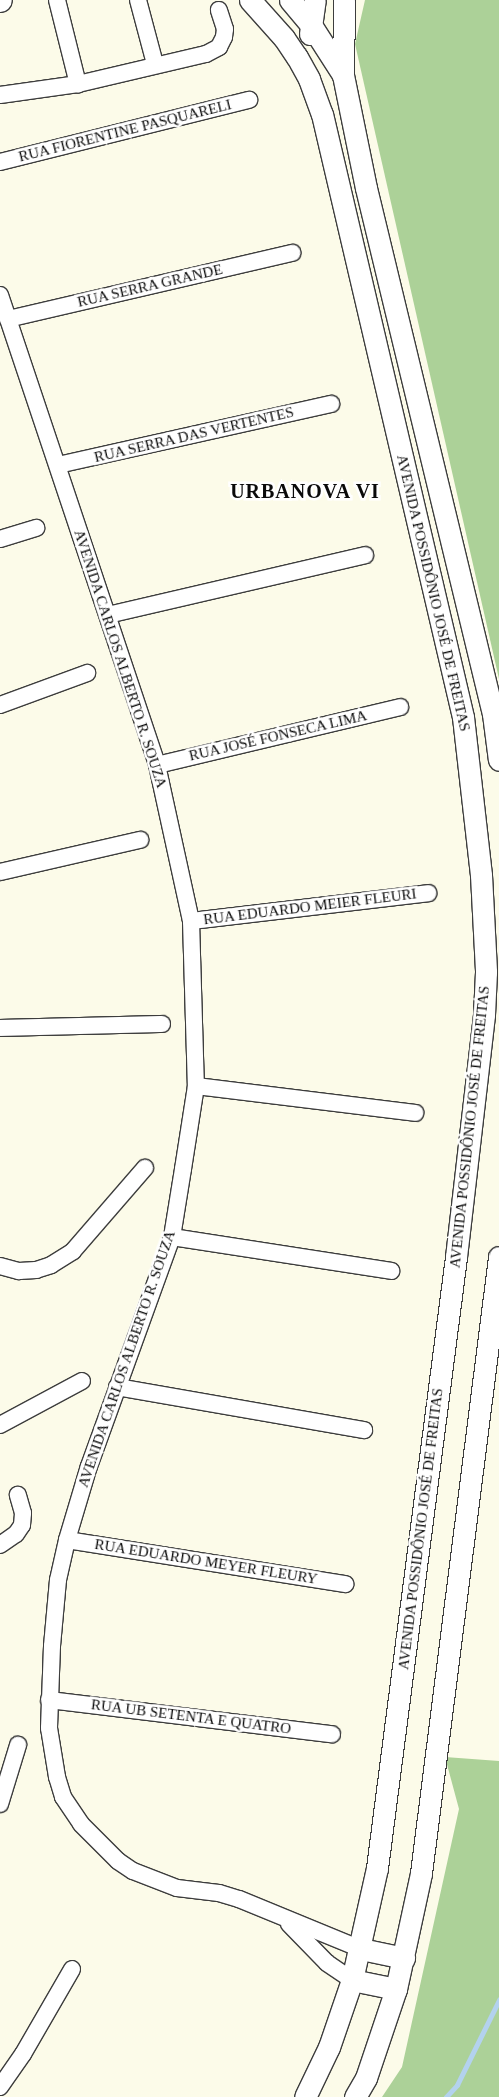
<!DOCTYPE html>
<html>
<head>
<meta charset="utf-8">
<style>
  body { margin:0 }
  #map { position:relative; width:499px; height:2097px; overflow:hidden; background:#fcfbe9; font-family:"Times New Roman",serif }
  div>[style] { position:absolute }
  [style*='--x'] { left:calc(var(--x)*1px); top:calc(var(--y)*1px); width:calc(var(--w)*1px); rotate:calc(var(--a)*1deg) }
  .forest>* { inset:0; background:#acd198 }
  .stream>* { height:4.5px; margin:-2.25px; padding:0 2.25px; transform-origin:2.25px; border-radius:2.25px; background:#b3d2ee }
  .roads { filter:drop-shadow(1px 0 #3d3d3d) drop-shadow(-1px 0 #3d3d3d) drop-shadow(0 1px #3d3d3d) drop-shadow(0 -1px #3d3d3d) }
  .minor>* { height:16px; margin:-8px; padding:0 8px; transform-origin:8px; border-radius:8px; background:#fff }
  .tertiary>* { height:21px; margin:-10.5px; padding:0 10.5px; transform-origin:10.5px; border-radius:10.5px; background:#fff }
  span { translate:-50% -50%; white-space:nowrap; text-align:center; line-height:1.15; -webkit-text-stroke:5px #fff; paint-order:stroke }
  .street-label { font-size:15px; color:#0a0a0a }
  .district-label { font-size:20px; color:#0a0a0a; font-weight:700; letter-spacing:1px }
</style>
</head>
<body>
<div id="map">
  <div class="forest">
    <i style="clip-path:polygon(365px 0,499px 0,499px 679px,355px 44px)"></i>
    <i style="clip-path:polygon(445px 1757px,499px 1761px,499px 2097px,382px 2097px,402px 2067px,459px 1809px)"></i>
  </div>
  <div class="stream">
    <i style="--x:446;--y:2097;--w:16;--a:-47"></i>
    <i style="--x:457;--y:2085;--w:95;--a:-63.7"></i>
  </div>
  <div class="roads">
    <div class="minor">
      <i style="--x:57;--y:0;--w:87;--a:76"></i>
      <i style="--x:138;--y:0;--w:66;--a:75.1"></i>
      <i style="--x:0;--y:95;--w:79;--a:-8"></i>
      <i style="--x:78;--y:84;--w:131;--a:-13.2"></i>
      <i style="--x:206;--y:54;--w:15;--a:-28"></i>
      <i style="--x:219;--y:47;--w:11;--a:-63"></i>
      <i style="--x:224;--y:37;--w:8;--a:-83"></i>
      <i style="--x:225;--y:29;--w:20;--a:-108"></i>
      <i style="--x:0;--y:162;--w:257;--a:-14"></i>
      <i style="--x:0;--y:295;--w:496;--a:71.5"></i>
      <i style="--x:157;--y:765;--w:160;--a:77.7"></i>
      <i style="--x:191;--y:921;--w:165;--a:88.3"></i>
      <i style="--x:196;--y:1086;--w:84;--a:98.9"></i>
      <i style="--x:183;--y:1169;--w:69;--a:99.2"></i>
      <i style="--x:172;--y:1237;--w:244;--a:109.9"></i>
      <i style="--x:89;--y:1466;--w:77;--a:106.6"></i>
      <i style="--x:67;--y:1540;--w:41;--a:102.7"></i>
      <i style="--x:58;--y:1580;--w:66;--a:95.2"></i>
      <i style="--x:52;--y:1646;--w:82;--a:92.1"></i>
      <i style="--x:49;--y:1728;--w:50;--a:80.7"></i>
      <i style="--x:57;--y:1777;--w:21;--a:73"></i>
      <i style="--x:63;--y:1797;--w:32;--a:56"></i>
      <i style="--x:81;--y:1824;--w:52;--a:45"></i>
      <i style="--x:118;--y:1861;--w:18;--a:34"></i>
      <i style="--x:133;--y:1871;--w:47;--a:21.1"></i>
      <i style="--x:177;--y:1888;--w:42;--a:6.8"></i>
      <i style="--x:219;--y:1893;--w:21;--a:17"></i>
      <i style="--x:239;--y:1899;--w:132;--a:22.3"></i>
      <i style="--x:8;--y:319;--w:292;--a:-13.1"></i>
      <i style="--x:58;--y:465;--w:280;--a:-12.6"></i>
      <i style="--x:0;--y:539;--w:38;--a:-17"></i>
      <i style="--x:108;--y:615;--w:264;--a:-13.1"></i>
      <i style="--x:0;--y:705;--w:93;--a:-20.2"></i>
      <i style="--x:157;--y:765;--w:250;--a:-13.4"></i>
      <i style="--x:0;--y:872;--w:144;--a:-12.9"></i>
      <i style="--x:191;--y:921;--w:239;--a:-6.7"></i>
      <i style="--x:0;--y:1028;--w:162;--a:-1.4"></i>
      <i style="--x:196;--y:1086;--w:221;--a:7"></i>
      <i style="--x:172;--y:1237;--w:222;--a:8.8"></i>
      <i style="--x:0;--y:1266;--w:20;--a:15"></i>
      <i style="--x:19;--y:1271;--w:17;--a:-3"></i>
      <i style="--x:36;--y:1270;--w:16;--a:-18"></i>
      <i style="--x:51;--y:1265;--w:26;--a:-32"></i>
      <i style="--x:73;--y:1251;--w:110;--a:-49.1"></i>
      <i style="--x:117;--y:1387;--w:251;--a:9.9"></i>
      <i style="--x:0;--y:1425;--w:93;--a:-28.2"></i>
      <i style="--x:67;--y:1540;--w:282;--a:9"></i>
      <i style="--x:0;--y:1545;--w:19;--a:-35"></i>
      <i style="--x:16;--y:1534;--w:11;--a:-56"></i>
      <i style="--x:22;--y:1525;--w:12;--a:-85"></i>
      <i style="--x:23;--y:1513;--w:19;--a:-106"></i>
      <i style="--x:49;--y:1700;--w:285;--a:6.9"></i>
      <i style="--x:0;--y:1804;--w:62;--a:-73"></i>
      <i style="--x:289;--y:1924;--w:54;--a:45.7"></i>
      <i style="--x:327;--y:1963;--w:30;--a:34"></i>
      <i style="--x:0;--y:2087;--w:40;--a:-55.1"></i>
      <i style="--x:23;--y:2054;--w:98;--a:-60"></i>
    </div>
    <div class="tertiary">
      <i style="--x:250;--y:0;--w:51;--a:48.2"></i>
      <i style="--x:284;--y:38;--w:23;--a:56"></i>
      <i style="--x:297;--y:57;--w:25;--a:61"></i>
      <i style="--x:309;--y:79;--w:37;--a:70"></i>
      <i style="--x:322;--y:114;--w:619;--a:76.84"></i>
      <i style="--x:463;--y:717;--w:159;--a:83.5"></i>
      <i style="--x:481;--y:875;--w:97;--a:87"></i>
      <i style="--x:486;--y:972;--w:43;--a:92.7"></i>
      <i style="--x:484;--y:1015;--w:244;--a:96.6"></i>
      <i style="--x:456;--y:1257;--w:616;--a:97.37"></i>
      <i style="--x:377;--y:1868;--w:115;--a:102.6"></i>
      <i style="--x:352;--y:1980;--w:71;--a:108.9"></i>
      <i style="--x:329;--y:2047;--w:55;--a:115.6"></i>
      <i style="--x:290;--y:0;--w:33;--a:50"></i>
      <i style="--x:311;--y:25;--w:59;--a:57.4"></i>
      <i style="--x:343;--y:75;--w:115;--a:78.5"></i>
      <i style="--x:366;--y:188;--w:541;--a:76.43"></i>
      <i style="--x:493;--y:714;--w:46;--a:82.6"></i>
      <i style="--x:0;--y:1;--w:1;--a:-45"></i>
      <i style="--x:310;--y:34;--w:34;--a:-82"></i>
      <i style="--x:343;--y:75;--w:75;--a:-89.2"></i>
      <i style="--x:361;--y:1949;--w:44;--a:11.8"></i>
      <i style="--x:352;--y:1980;--w:45;--a:11.6"></i>
      <i style="--x:355;--y:2097;--w:22;--a:-60"></i>
      <i style="--x:366;--y:2078;--w:94;--a:-71.4"></i>
      <i style="--x:396;--y:1989;--w:119;--a:-77.8"></i>
      <i style="--x:421;--y:1873;--w:621;--a:-82.78"></i>
    </div>
  </div>
  <div class="street-label">
    <span style="left:125px;top:131px;rotate:-14deg">RUA FIORENTINE PASQUARELI</span>
    <span style="left:150px;top:286px;rotate:-13deg">RUA SERRA GRANDE</span>
    <span style="left:194px;top:435px;rotate:-13deg">RUA SERRA DAS VERTENTES</span>
    <span style="left:433px;top:593px;rotate:77deg">AVENIDA POSSIDÔNIO JOSÉ DE FREITAS</span>
    <span style="left:120px;top:659px;rotate:72deg">AVENIDA CARLOS ALBERTO R. SOUZA</span>
    <span style="left:278px;top:736px;rotate:-13deg">RUA JOSÉ FONSECA LIMA</span>
    <span style="left:310px;top:907px;rotate:-7deg">RUA EDUARDO MEIER FLEURI</span>
    <span style="left:470px;top:1127px;rotate:-84deg">AVENIDA POSSIDÔNIO JOSÉ DE FREITAS</span>
    <span style="left:127px;top:1359px;rotate:-71deg">AVENIDA CARLOS ALBERTO R. SOUZA</span>
    <span style="left:421px;top:1529px;rotate:-83deg">AVENIDA POSSIDÔNIO JOSÉ DE FREITAS</span>
    <span style="left:206px;top:1562px;rotate:9deg">RUA EDUARDO MEYER FLEURY</span>
    <span style="left:191px;top:1717px;rotate:7deg">RUA UB SETENTA E QUATRO</span>
  </div>
  <div class="district-label">
    <span style="left:305px;top:491px">URBANOVA VI</span>
  </div>
</div>
</body>
</html>
